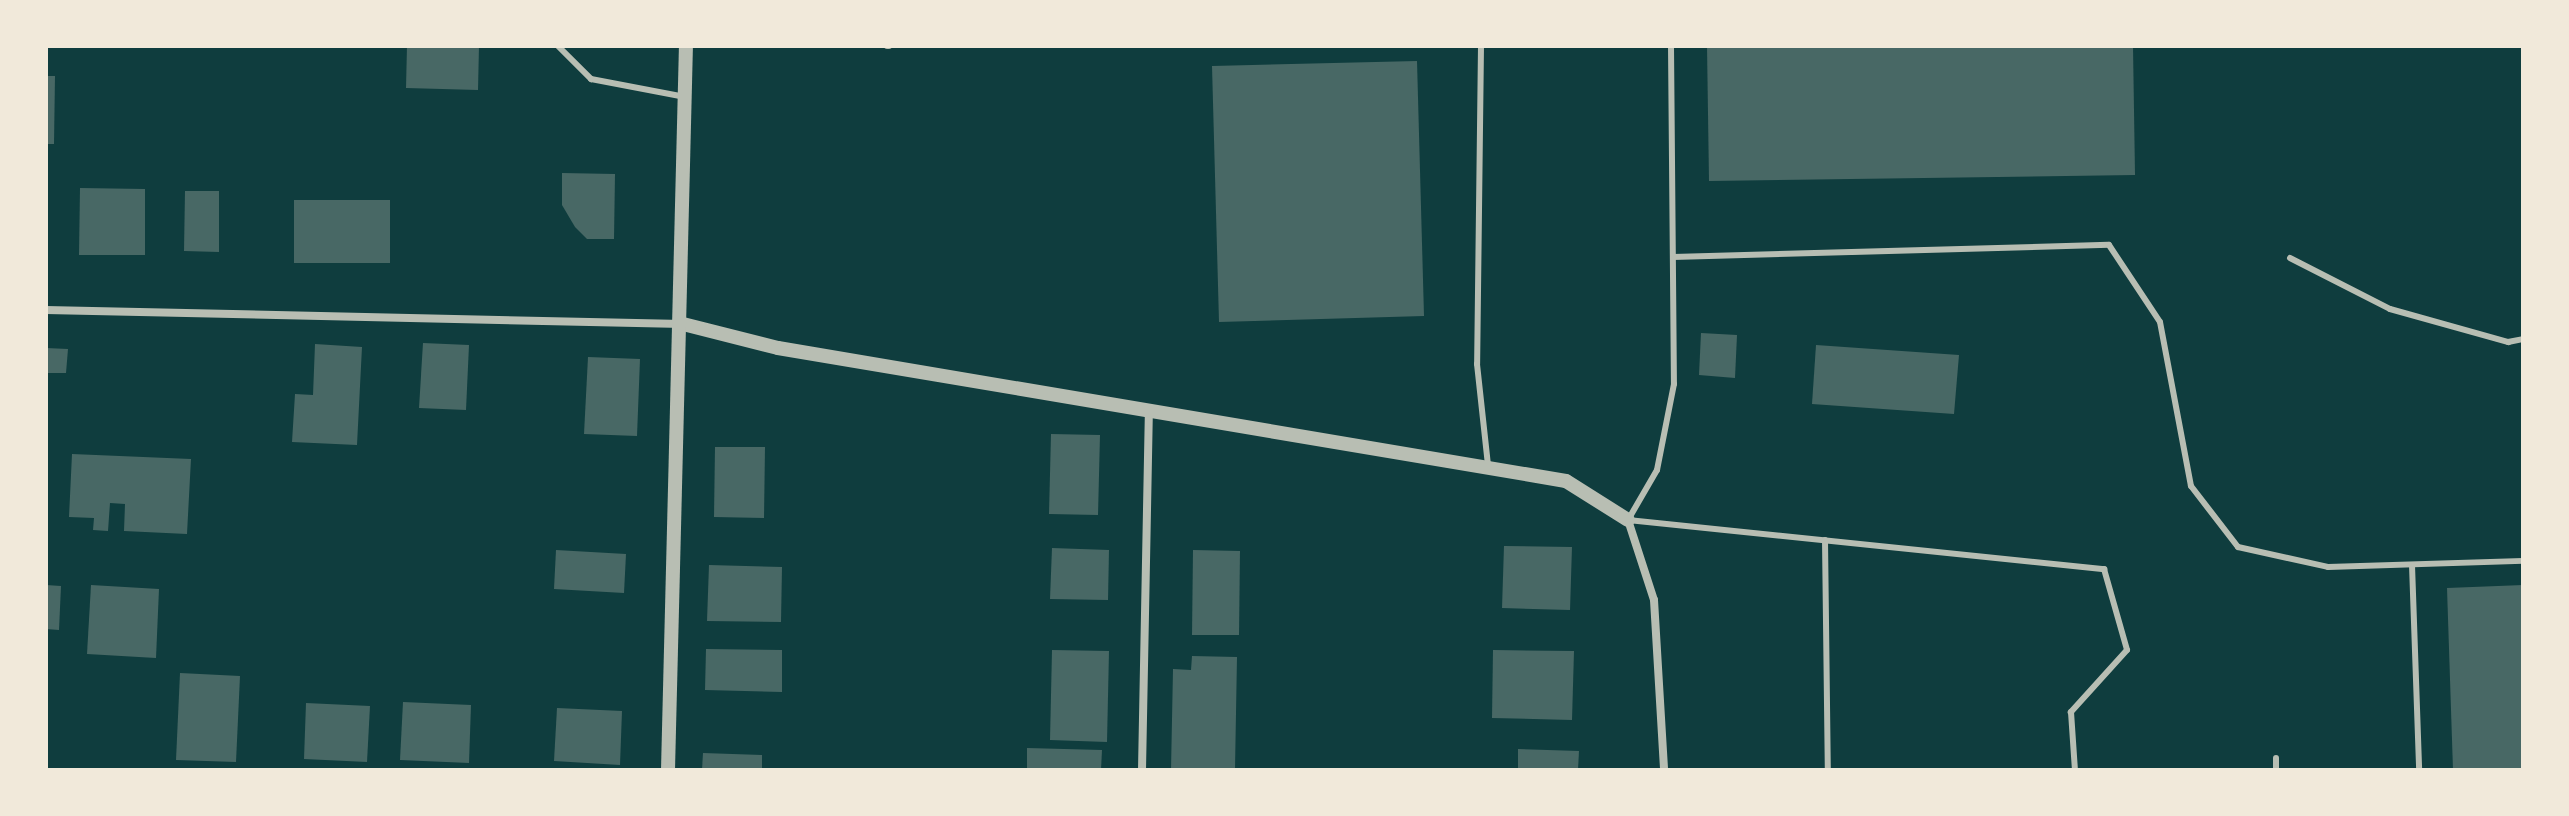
<!DOCTYPE html>
<html>
<head>
<meta charset="utf-8">
<style>
  body { margin:0 }
  #map { position:relative; width:2569px; height:816px; overflow:hidden; background:#0f3d3e; font-family:Arial,sans-serif }
  div>[style] { position:absolute }
  [style*='--x'] { left:calc(var(--x)*1px); top:calc(var(--y)*1px); width:calc(var(--w)*1px); rotate:calc(var(--a)*1deg) }
  .building>* { inset:0; background:#486865 }
  .service>* { height:6px; margin:-3px; padding:0 3px; transform-origin:3px; border-radius:3px; background:#b8beb3 }
  .minor>* { height:8px; margin:-4px; padding:0 4px; transform-origin:4px; border-radius:4px; background:#b8beb3 }
  .tertiary>* { height:14px; margin:-7px; padding:0 7px; transform-origin:7px; border-radius:7px; background:#b8beb3 }
  span { translate:-50% -50%; white-space:nowrap; text-align:center; line-height:1.15; -webkit-text-stroke:6px #f1e9da; paint-order:stroke }
  .frame { position:absolute; inset:0; border:48px solid #f1e9da; pointer-events:none }
</style>
</head>
<body>
<div id="map">
  <div class="building">
    <i style="clip-path:polygon(407px 46px,479px 46px,478px 90px,406px 88px)"></i>
    <i style="clip-path:polygon(1707px 46px,2133px 46px,2135px 175px,1709px 181px)"></i>
    <i style="clip-path:polygon(1417px 61px,1424px 316px,1219px 322px,1212px 66px)"></i>
    <i style="clip-path:polygon(46px 76px,55px 76px,54px 144px,46px 144px)"></i>
    <i style="clip-path:polygon(562px 173px,615px 174px,614px 239px,587px 239px,575px 227px,562px 205px)"></i>
    <i style="clip-path:polygon(80px 188px,145px 189px,145px 255px,79px 255px)"></i>
    <i style="clip-path:polygon(185px 191px,219px 191px,219px 252px,184px 251px)"></i>
    <i style="clip-path:polygon(294px 200px,390px 200px,390px 263px,294px 263px)"></i>
    <i style="clip-path:polygon(1701px 333px,1737px 335px,1735px 378px,1699px 375px)"></i>
    <i style="clip-path:polygon(423px 343px,469px 345px,466px 410px,419px 408px)"></i>
    <i style="clip-path:polygon(315px 344px,362px 347px,357px 445px,292px 442px,295px 394px,313px 395px)"></i>
    <i style="clip-path:polygon(1816px 345px,1959px 355px,1954px 414px,1812px 404px)"></i>
    <i style="clip-path:polygon(46px 348px,68px 349px,66px 373px,46px 373px)"></i>
    <i style="clip-path:polygon(588px 357px,640px 359px,637px 436px,584px 434px)"></i>
    <i style="clip-path:polygon(1051px 434px,1100px 435px,1098px 515px,1049px 514px)"></i>
    <i style="clip-path:polygon(715px 447px,765px 447px,764px 518px,714px 517px)"></i>
    <i style="clip-path:polygon(72px 454px,191px 459px,187px 534px,124px 531px,125px 504px,110px 503px,108px 531px,93px 530px,94px 518px,69px 517px)"></i>
    <i style="clip-path:polygon(1504px 546px,1572px 547px,1570px 610px,1502px 608px)"></i>
    <i style="clip-path:polygon(1052px 548px,1109px 550px,1108px 600px,1050px 599px)"></i>
    <i style="clip-path:polygon(556px 550px,626px 554px,624px 593px,554px 589px)"></i>
    <i style="clip-path:polygon(1193px 550px,1240px 551px,1239px 635px,1192px 635px)"></i>
    <i style="clip-path:polygon(709px 565px,782px 567px,781px 622px,707px 621px)"></i>
    <i style="clip-path:polygon(46px 585px,61px 586px,59px 630px,46px 629px)"></i>
    <i style="clip-path:polygon(91px 585px,159px 589px,156px 658px,87px 654px)"></i>
    <i style="clip-path:polygon(2523px 585px,2523px 770px,2453px 770px,2447px 588px)"></i>
    <i style="clip-path:polygon(706px 649px,782px 650px,782px 692px,705px 690px)"></i>
    <i style="clip-path:polygon(1052px 650px,1109px 651px,1107px 742px,1050px 740px)"></i>
    <i style="clip-path:polygon(1493px 650px,1574px 651px,1572px 720px,1492px 718px)"></i>
    <i style="clip-path:polygon(1192px 656px,1237px 657px,1235px 770px,1171px 770px,1173px 669px,1191px 670px)"></i>
    <i style="clip-path:polygon(180px 673px,240px 676px,236px 762px,176px 760px)"></i>
    <i style="clip-path:polygon(403px 702px,471px 705px,469px 763px,400px 760px)"></i>
    <i style="clip-path:polygon(306px 703px,370px 706px,367px 762px,304px 759px)"></i>
    <i style="clip-path:polygon(557px 708px,622px 711px,620px 765px,554px 761px)"></i>
    <i style="clip-path:polygon(1027px 748px,1102px 750px,1101px 770px,1027px 770px)"></i>
    <i style="clip-path:polygon(1518px 749px,1579px 751px,1578px 770px,1518px 770px)"></i>
    <i style="clip-path:polygon(703px 753px,762px 755px,762px 770px,702px 770px)"></i>
  </div>
  <div class="service">
    <i style="--x:558;--y:46;--w:47;--a:45"></i>
    <i style="--x:591;--y:79;--w:96;--a:10.8"></i>
    <i style="--x:887;--y:46;--w:2;--a:0"></i>
    <i style="--x:1481;--y:46;--w:318;--a:90.7"></i>
    <i style="--x:1477;--y:364;--w:102;--a:83.8"></i>
    <i style="--x:1671;--y:46;--w:338;--a:89.5"></i>
    <i style="--x:1674;--y:384;--w:88;--a:101.2"></i>
    <i style="--x:1657;--y:470;--w:58;--a:120.1"></i>
    <i style="--x:1628;--y:520;--w:479;--a:5.9"></i>
    <i style="--x:2104;--y:569;--w:84;--a:74.1"></i>
    <i style="--x:2127;--y:650;--w:84;--a:132.1"></i>
    <i style="--x:2071;--y:712;--w:58;--a:86.1"></i>
    <i style="--x:1673;--y:257;--w:436;--a:-1.6"></i>
    <i style="--x:2109;--y:245;--w:92;--a:56.5"></i>
    <i style="--x:2160;--y:322;--w:167;--a:79.3"></i>
    <i style="--x:2191;--y:486;--w:77;--a:52.4"></i>
    <i style="--x:2238;--y:547;--w:92;--a:12.5"></i>
    <i style="--x:2328;--y:567;--w:195;--a:-1.8"></i>
    <i style="--x:2290;--y:258;--w:112;--a:27"></i>
    <i style="--x:2390;--y:309;--w:123;--a:15.6"></i>
    <i style="--x:2508;--y:342;--w:15;--a:-11"></i>
    <i style="--x:1825;--y:540;--w:230;--a:89.3"></i>
    <i style="--x:2412;--y:565;--w:205;--a:88"></i>
    <i style="--x:2276;--y:758;--w:12;--a:90"></i>
  </div>
  <div class="minor">
    <i style="--x:46;--y:310;--w:637;--a:1.26"></i>
    <i style="--x:1628;--y:520;--w:84;--a:72"></i>
    <i style="--x:1654;--y:600;--w:170;--a:86.6"></i>
    <i style="--x:1142;--y:770;--w:361;--a:-88.9"></i>
  </div>
  <div class="tertiary">
    <i style="--x:683;--y:324;--w:98;--a:14.2"></i>
    <i style="--x:778;--y:348;--w:799;--a:9.58"></i>
    <i style="--x:1566;--y:481;--w:73;--a:32.2"></i>
    <i style="--x:668;--y:770;--w:724;--a:-88.58"></i>
  </div>
  <div class="frame"></div>
</div>
</body>
</html>
